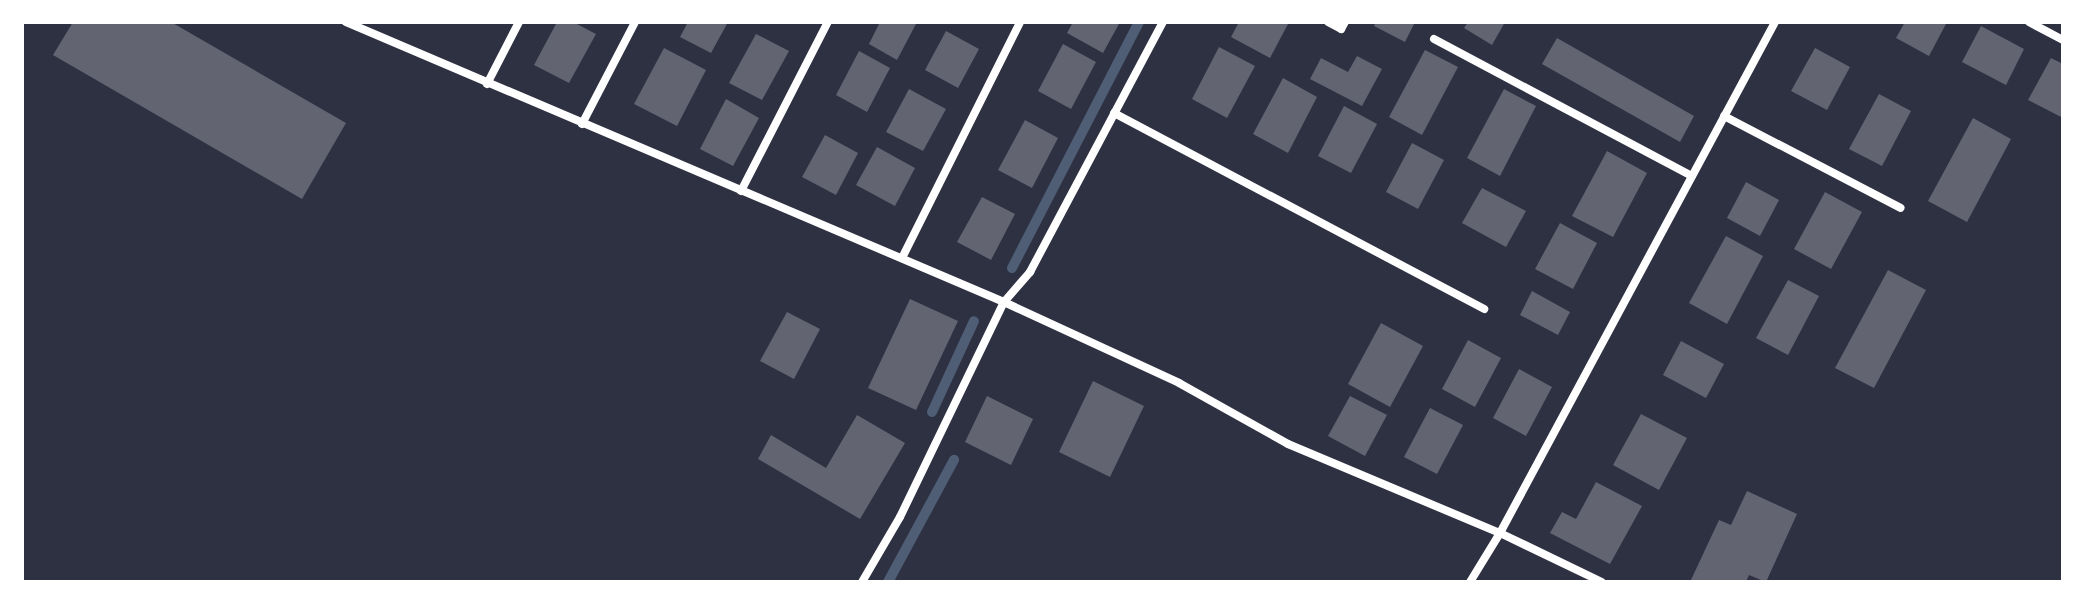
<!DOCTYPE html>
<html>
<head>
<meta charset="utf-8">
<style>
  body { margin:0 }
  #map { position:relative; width:2085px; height:604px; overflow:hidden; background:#2d3142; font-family:"Work Sans",sans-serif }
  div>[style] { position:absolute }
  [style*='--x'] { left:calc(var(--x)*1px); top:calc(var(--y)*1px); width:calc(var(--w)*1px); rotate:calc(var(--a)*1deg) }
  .stream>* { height:10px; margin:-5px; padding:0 5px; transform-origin:5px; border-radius:5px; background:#4f5d75 }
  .building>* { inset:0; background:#626471 }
  .minor>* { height:8px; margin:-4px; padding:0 4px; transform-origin:4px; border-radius:4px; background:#fff }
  span { translate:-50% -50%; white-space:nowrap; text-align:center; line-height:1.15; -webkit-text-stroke:8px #fff; paint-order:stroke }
  .frame { position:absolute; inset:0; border:24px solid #fff; pointer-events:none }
</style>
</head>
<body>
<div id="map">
  <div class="stream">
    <i style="--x:1012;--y:268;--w:277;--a:-62.7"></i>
    <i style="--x:932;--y:412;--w:100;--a:-65.2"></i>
    <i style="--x:888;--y:582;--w:139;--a:-61.6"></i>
  </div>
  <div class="building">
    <i style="clip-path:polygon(73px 22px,171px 22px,346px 123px,302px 199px,53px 55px)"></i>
    <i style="clip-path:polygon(557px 22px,573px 22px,596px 34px,569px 83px,534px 65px)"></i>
    <i style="clip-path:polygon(688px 22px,728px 22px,711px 53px,680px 37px)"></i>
    <i style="clip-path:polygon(880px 22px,917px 22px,897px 60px,869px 44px)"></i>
    <i style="clip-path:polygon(1073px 22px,1120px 22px,1103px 53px,1067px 33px)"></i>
    <i style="clip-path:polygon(1239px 22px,1284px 22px,1288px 24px,1270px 58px,1231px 37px)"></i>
    <i style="clip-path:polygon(1376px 22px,1415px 22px,1405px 42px,1374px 26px)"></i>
    <i style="clip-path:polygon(1468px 22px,1505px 22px,1492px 45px,1464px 28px)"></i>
    <i style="clip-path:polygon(1905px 22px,1947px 22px,1929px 56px,1896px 38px)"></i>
    <i style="clip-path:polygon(1981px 26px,2024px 49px,2006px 85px,1962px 62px)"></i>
    <i style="clip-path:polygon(946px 31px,979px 49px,958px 88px,925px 70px)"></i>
    <i style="clip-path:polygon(756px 34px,789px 51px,762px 100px,729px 83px)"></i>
    <i style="clip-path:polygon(1557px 38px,1694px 116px,1680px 142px,1542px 64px)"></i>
    <i style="clip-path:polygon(1063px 44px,1096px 62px,1071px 109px,1038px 91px)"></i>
    <i style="clip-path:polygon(1219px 47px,1255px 66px,1227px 118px,1192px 99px)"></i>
    <i style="clip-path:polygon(664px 48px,706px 70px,677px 126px,634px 104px)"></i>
    <i style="clip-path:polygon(1815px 48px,1850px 67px,1827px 110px,1791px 91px)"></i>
    <i style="clip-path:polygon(1425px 50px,1458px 67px,1422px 135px,1389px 117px)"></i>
    <i style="clip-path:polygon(859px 51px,890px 68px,867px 112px,836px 95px)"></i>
    <i style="clip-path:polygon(1357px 56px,1382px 69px,1362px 106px,1310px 79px,1321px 58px,1348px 72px)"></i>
    <i style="clip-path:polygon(2051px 58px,2063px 64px,2063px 118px,2028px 100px)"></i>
    <i style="clip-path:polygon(1283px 78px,1317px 97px,1288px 153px,1253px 134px)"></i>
    <i style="clip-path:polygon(909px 89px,946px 109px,923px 151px,886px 132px)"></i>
    <i style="clip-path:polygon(1504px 89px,1536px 106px,1500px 176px,1467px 158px)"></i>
    <i style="clip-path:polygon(1879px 94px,1911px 111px,1882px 166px,1849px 149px)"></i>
    <i style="clip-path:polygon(726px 99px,759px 118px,733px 166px,700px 149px)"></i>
    <i style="clip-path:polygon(1344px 106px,1377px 124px,1351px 173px,1318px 156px)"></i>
    <i style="clip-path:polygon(1973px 118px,2011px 139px,1967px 222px,1928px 201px)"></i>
    <i style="clip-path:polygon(1025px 120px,1058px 138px,1032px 188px,998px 170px)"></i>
    <i style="clip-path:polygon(825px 135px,858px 153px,836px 195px,802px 177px)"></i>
    <i style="clip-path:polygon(1412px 143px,1444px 160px,1418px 209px,1386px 192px)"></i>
    <i style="clip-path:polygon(877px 147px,915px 168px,895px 206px,856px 185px)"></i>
    <i style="clip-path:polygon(1607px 151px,1647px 173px,1613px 237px,1572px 216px)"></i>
    <i style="clip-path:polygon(1746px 182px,1779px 200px,1760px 236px,1727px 218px)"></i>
    <i style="clip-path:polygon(1482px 188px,1526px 211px,1506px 247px,1462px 223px)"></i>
    <i style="clip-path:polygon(1825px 192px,1862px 212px,1831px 269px,1794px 249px)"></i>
    <i style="clip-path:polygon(982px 197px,1015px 214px,991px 260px,957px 242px)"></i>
    <i style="clip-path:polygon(1560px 223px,1597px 243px,1573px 289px,1535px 269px)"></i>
    <i style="clip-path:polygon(1726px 236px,1763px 256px,1727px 324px,1689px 303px)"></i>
    <i style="clip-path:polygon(1888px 270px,1926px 290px,1874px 388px,1835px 368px)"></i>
    <i style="clip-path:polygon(1788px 280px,1819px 296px,1788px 355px,1756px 338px)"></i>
    <i style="clip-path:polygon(1532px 291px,1570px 312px,1558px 335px,1520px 315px)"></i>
    <i style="clip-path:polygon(910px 299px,958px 321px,916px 410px,868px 388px)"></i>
    <i style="clip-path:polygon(787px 312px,820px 329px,794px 379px,760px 361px)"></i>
    <i style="clip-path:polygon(1381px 323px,1423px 346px,1390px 407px,1348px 384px)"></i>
    <i style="clip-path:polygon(1468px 340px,1501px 358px,1475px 407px,1442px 389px)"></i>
    <i style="clip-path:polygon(1681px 341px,1724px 364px,1706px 398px,1663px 375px)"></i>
    <i style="clip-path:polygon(1519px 369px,1552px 387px,1526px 436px,1493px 418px)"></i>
    <i style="clip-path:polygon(1093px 381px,1144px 406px,1110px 477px,1059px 452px)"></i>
    <i style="clip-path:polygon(987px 396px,1033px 419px,1011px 465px,965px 442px)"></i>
    <i style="clip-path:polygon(1350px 396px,1387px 415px,1365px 456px,1328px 436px)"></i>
    <i style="clip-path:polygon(1430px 408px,1463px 425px,1437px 474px,1404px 457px)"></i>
    <i style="clip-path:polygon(1641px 414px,1687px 438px,1659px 490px,1613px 465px)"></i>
    <i style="clip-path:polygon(857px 415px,905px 443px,860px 519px,758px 459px,771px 435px,826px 468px)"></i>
    <i style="clip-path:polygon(1596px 482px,1642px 506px,1610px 564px,1550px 533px,1562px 512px,1576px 519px)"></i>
    <i style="clip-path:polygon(1747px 491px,1797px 514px,1766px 582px,1749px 575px,1746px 582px,1690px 582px,1719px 520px,1731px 525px)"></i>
  </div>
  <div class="minor">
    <i style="--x:346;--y:22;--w:715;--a:23.05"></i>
    <i style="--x:1004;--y:302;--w:193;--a:24.8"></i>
    <i style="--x:1179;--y:383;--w:125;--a:29.2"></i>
    <i style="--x:1288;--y:444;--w:230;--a:22.8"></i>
    <i style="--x:1500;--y:533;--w:113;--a:25.7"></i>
    <i style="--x:1328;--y:22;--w:15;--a:28"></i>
    <i style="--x:1341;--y:29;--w:8;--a:-60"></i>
    <i style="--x:2029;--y:22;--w:38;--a:28"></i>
    <i style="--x:1434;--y:39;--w:292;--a:28"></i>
    <i style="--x:487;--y:84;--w:70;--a:-62.7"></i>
    <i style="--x:1114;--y:113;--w:419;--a:27.9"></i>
    <i style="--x:1724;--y:116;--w:199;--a:27.5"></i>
    <i style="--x:582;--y:124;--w:115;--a:-62.5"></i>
    <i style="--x:741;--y:191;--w:190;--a:-62.8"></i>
    <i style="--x:902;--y:258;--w:264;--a:-63.4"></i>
    <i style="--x:862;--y:582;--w:75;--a:-59.7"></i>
    <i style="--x:900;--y:517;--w:239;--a:-64.2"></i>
    <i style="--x:1004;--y:302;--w:40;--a:-49"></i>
    <i style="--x:1030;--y:272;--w:283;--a:-62"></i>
    <i style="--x:1470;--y:582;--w:57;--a:-58.5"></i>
    <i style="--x:1500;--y:533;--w:580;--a:-61.71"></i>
  </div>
  <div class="frame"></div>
</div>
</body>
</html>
